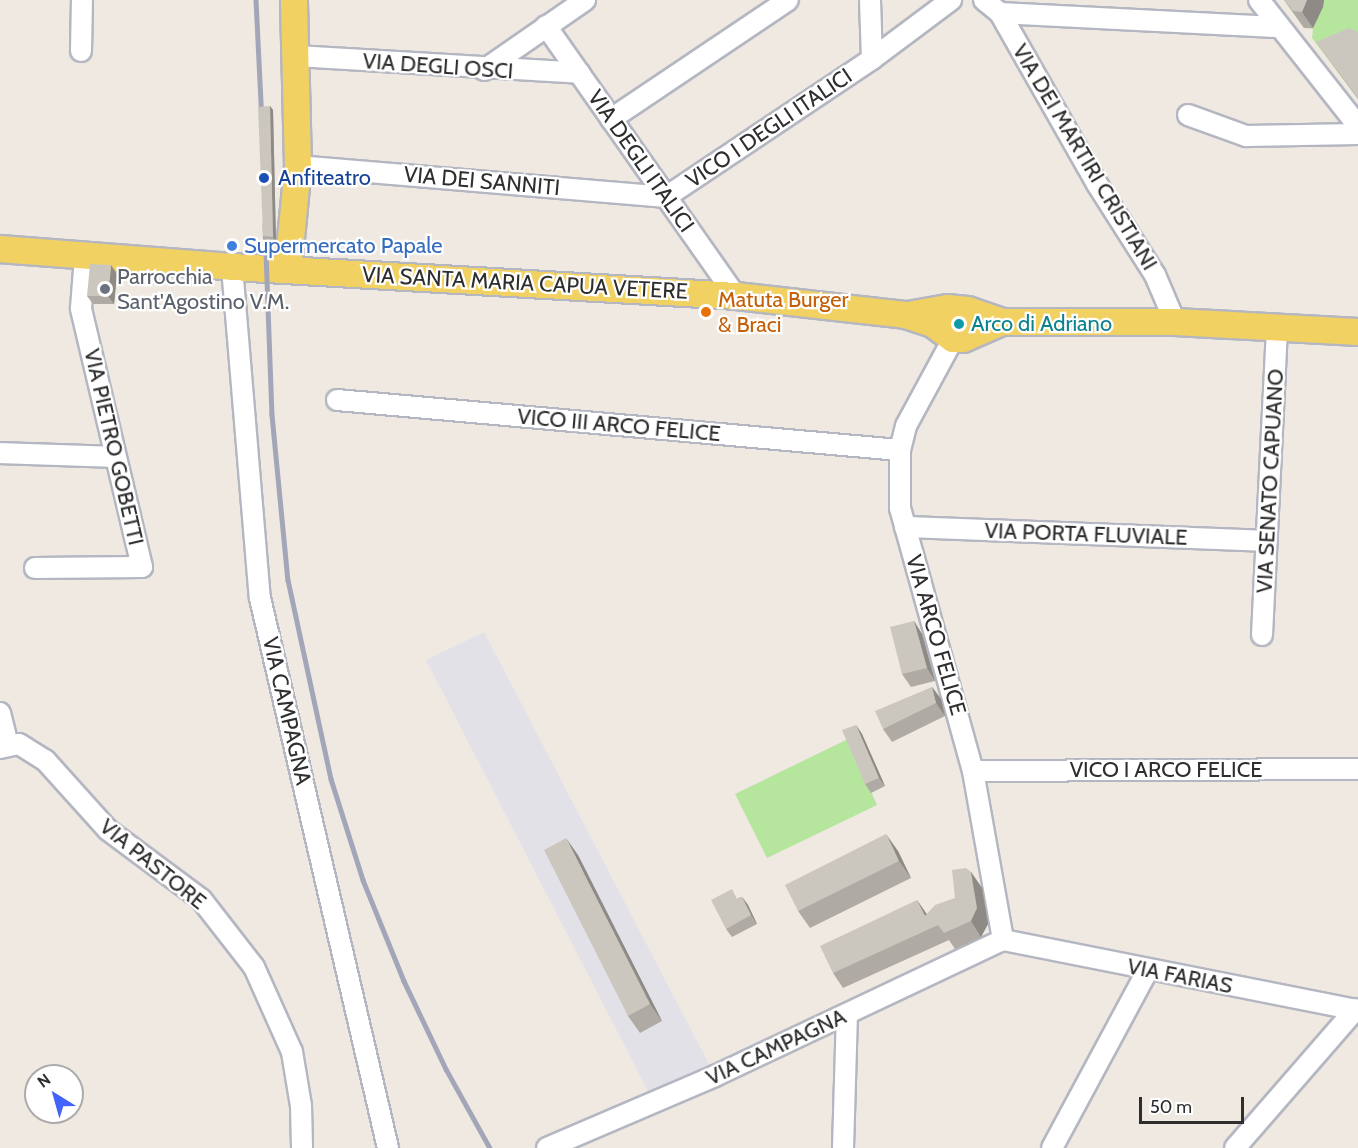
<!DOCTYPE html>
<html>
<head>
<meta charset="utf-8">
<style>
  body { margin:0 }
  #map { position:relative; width:1358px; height:1148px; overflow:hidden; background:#efe9e1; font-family:Cabin,sans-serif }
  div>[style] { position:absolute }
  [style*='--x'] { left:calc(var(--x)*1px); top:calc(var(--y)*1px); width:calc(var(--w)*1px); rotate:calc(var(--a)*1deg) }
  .industrial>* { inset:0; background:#e3e1e8 }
  .green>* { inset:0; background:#b6e59e }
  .roads { filter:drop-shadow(2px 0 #b4b7c1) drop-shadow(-2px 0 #b4b7c1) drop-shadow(0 2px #b4b7c1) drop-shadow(0 -2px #b4b7c1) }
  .minor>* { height:20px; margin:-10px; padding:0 10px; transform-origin:10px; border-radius:10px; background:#fff }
  .major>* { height:26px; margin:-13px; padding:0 13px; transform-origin:13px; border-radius:13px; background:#f2d163 }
  .rail>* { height:4.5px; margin:-2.25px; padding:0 2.25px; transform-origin:2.25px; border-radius:2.25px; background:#a3a6b8 }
  .wall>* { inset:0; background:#afaba4 }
  .shaded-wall>* { inset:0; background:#8e8b86 }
  .building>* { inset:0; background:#cbc7bf }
  .dots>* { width:16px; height:16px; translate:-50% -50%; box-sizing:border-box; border:3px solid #fff; border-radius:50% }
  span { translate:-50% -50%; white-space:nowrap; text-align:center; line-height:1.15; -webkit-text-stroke:4.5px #fff; paint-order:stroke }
  .street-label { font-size:22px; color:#2e2e2e }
  .transit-label { font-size:22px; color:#164399 }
  .left { translate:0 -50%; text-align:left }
  .shop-label { font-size:22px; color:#366cbe }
  .worship-label { font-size:22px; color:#5b616d }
  .food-label { font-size:22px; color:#c56008 }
  .culture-label { font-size:22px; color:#0d838f }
  .north { position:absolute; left:24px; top:1064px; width:60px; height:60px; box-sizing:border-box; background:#fff; border:2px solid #ababab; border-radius:50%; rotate:323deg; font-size:16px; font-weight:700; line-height:24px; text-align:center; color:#2e2e2e }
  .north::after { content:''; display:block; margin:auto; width:21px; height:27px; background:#4264fb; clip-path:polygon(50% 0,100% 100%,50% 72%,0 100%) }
  .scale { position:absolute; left:1139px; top:1097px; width:105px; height:27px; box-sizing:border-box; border:3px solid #2e2e2e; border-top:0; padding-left:8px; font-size:18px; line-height:21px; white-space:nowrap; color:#2e2e2e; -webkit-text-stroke:4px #fff; paint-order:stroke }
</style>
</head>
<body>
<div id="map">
  <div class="industrial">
    <i style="clip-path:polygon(484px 632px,711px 1068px,650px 1095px,426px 660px)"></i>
  </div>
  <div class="green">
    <i style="clip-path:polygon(1284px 0,1358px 0,1358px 99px,1312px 38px,1313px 29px,1304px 28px)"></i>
    <i style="clip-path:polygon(848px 739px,877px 805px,767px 858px,735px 794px)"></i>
  </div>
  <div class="roads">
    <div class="minor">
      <i style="--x:870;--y:0;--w:59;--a:88.1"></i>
      <i style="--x:872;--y:59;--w:99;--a:-36.8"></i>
      <i style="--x:984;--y:0;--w:21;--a:39"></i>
      <i style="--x:1000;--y:13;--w:197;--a:60.4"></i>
      <i style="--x:1097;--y:184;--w:108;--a:57.5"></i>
      <i style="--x:1155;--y:275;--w:51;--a:66.9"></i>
      <i style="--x:1259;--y:0;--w:160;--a:51.8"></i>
      <i style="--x:1000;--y:13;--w:280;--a:2.9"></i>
      <i style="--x:546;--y:26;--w:330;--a:54.9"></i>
      <i style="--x:81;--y:51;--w:51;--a:-88.9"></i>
      <i style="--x:296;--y:56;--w:284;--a:3.4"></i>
      <i style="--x:484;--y:70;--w:123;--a:-34.7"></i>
      <i style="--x:1188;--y:115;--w:62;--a:19.9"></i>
      <i style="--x:1246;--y:136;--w:112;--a:-1"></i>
      <i style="--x:611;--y:119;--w:213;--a:-33.9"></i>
      <i style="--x:298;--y:166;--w:369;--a:4.8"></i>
      <i style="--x:666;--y:197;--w:248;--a:-33.8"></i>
      <i style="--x:232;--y:267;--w:332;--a:85.2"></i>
      <i style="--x:260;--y:598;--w:565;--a:76.9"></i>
      <i style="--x:953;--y:339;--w:99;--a:118.4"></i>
      <i style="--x:906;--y:426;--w:25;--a:104"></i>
      <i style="--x:900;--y:450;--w:58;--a:90"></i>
      <i style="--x:900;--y:508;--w:273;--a:74.5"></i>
      <i style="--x:973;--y:771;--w:172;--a:79.9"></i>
      <i style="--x:337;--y:400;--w:565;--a:5.08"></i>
      <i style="--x:0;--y:453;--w:115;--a:2"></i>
      <i style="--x:905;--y:527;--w:361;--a:2.2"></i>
      <i style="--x:35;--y:568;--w:107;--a:-0.5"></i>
      <i style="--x:142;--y:567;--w:266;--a:-103.3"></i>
      <i style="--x:81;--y:308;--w:51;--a:-85.5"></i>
      <i style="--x:1262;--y:635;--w:307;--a:-87.2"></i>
      <i style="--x:0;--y:713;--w:32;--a:76"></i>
      <i style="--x:0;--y:748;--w:19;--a:-12"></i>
      <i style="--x:19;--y:744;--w:31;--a:32"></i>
      <i style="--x:45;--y:760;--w:94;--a:48"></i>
      <i style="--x:108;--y:830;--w:116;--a:36.6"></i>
      <i style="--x:201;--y:899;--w:86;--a:52.1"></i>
      <i style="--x:254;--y:967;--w:93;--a:65.9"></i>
      <i style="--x:292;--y:1052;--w:55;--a:80.5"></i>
      <i style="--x:301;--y:1106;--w:42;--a:88.6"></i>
      <i style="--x:973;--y:771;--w:385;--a:-0.3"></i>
      <i style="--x:1003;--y:940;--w:362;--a:11.2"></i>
      <i style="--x:547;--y:1148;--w:183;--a:-23.2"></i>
      <i style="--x:715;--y:1076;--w:318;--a:-25.3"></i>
      <i style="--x:843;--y:1148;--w:134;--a:-88.3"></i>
      <i style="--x:1052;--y:1148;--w:202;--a:-61.7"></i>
      <i style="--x:1235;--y:1148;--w:184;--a:-49"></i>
    </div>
    <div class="major">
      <i style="--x:0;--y:249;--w:233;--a:4.4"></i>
      <i style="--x:232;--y:267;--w:505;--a:3.29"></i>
      <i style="--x:736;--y:296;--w:170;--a:6.4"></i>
      <i style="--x:905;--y:315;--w:29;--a:18"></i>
      <i style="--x:933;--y:324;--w:25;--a:37"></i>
      <i style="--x:953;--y:339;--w:10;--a:0"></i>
      <i style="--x:963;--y:339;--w:43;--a:-23.6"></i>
      <i style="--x:1002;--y:322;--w:173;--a:0"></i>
      <i style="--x:1175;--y:322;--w:183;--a:3.1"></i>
      <i style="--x:288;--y:270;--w:104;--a:-84.5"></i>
      <i style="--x:298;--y:166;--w:166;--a:-91.4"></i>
      <i style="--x:908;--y:315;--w:40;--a:-10"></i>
      <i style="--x:947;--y:308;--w:21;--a:5"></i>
      <i style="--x:968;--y:310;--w:36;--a:19"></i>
    </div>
  </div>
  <div class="rail">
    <i style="--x:256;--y:0;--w:123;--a:87.2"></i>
    <i style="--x:265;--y:225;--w:190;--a:87.9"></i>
    <i style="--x:272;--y:415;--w:166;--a:84.5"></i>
    <i style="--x:288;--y:580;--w:204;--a:77.8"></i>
    <i style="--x:331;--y:779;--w:106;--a:72.4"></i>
    <i style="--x:363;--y:880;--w:109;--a:67.9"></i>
    <i style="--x:404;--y:981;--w:98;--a:64.5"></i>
    <i style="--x:446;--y:1069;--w:90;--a:60.9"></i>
  </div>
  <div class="wall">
    <i style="clip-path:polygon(1284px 0,1324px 0,1323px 7px,1313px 28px,1304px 28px)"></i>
    <i style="clip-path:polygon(1358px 32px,1358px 99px,1316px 42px)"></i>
    <i style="clip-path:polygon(270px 106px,273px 110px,276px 241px,266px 241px,263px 236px)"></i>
    <i style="clip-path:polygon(117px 274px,114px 304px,93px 304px,87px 296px)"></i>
    <i style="clip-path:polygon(914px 621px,922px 634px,935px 681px,911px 687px,902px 674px)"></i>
    <i style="clip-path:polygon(932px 687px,941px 699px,945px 716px,892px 742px,883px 729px)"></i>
    <i style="clip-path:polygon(856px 725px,862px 734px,885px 786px,871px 793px,865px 784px)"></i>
    <i style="clip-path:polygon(898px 851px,911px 878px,810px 928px,798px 911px)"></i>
    <i style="clip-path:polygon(578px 855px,662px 1021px,640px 1033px,628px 1016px)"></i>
    <i style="clip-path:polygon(971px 872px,982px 888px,988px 924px,981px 937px,955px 949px,949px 940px,843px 988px,833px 973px,917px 900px,927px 914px,955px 898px)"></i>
    <i style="clip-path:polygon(742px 897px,748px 905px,757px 924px,732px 937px,726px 929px,738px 898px)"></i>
  </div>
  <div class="shaded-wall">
    <i style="clip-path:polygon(1307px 0,1324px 0,1323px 7px,1313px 28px,1302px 12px)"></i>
    <i style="clip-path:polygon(270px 106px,273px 110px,276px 241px,273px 237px)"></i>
    <i style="clip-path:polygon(111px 265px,117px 274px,114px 304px,108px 296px)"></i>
    <i style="clip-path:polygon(914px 621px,922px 634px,935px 681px,927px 668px)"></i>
    <i style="clip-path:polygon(932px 687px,941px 699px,945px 716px,936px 703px)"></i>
    <i style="clip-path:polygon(856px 725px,862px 734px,885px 786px,879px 778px)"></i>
    <i style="clip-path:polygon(886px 834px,898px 851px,911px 878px,899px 861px)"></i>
    <i style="clip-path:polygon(566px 838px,578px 855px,662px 1021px,650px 1004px)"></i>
    <i style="clip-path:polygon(971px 872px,982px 888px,988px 924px,981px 937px,971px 921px)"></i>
    <i style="clip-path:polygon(742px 897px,748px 905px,757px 924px,751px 915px)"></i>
    <i style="clip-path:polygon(917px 900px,927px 915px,925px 916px)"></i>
  </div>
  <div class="building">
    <i style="clip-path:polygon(1284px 0,1307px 0,1302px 12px,1293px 11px)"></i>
    <i style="clip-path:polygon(1349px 28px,1358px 32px,1358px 98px,1316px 42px)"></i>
    <i style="clip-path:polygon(270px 106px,273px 237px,263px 236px,258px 107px)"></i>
    <i style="clip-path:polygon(90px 264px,111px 265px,108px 296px,87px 296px)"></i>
    <i style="clip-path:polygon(914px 621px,927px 668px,902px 674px,890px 627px)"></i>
    <i style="clip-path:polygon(932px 687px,936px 703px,883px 729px,875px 711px)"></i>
    <i style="clip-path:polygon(856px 725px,879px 778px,865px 784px,842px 730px)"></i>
    <i style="clip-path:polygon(886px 834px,899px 861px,798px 911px,785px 885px)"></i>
    <i style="clip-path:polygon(566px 838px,650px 1004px,628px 1016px,544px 850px)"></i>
    <i style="clip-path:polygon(966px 868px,971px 872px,977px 908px,971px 921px,944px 933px,938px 925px,833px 973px,820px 946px,917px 900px,925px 916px,935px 905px,955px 898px,952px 870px)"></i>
    <i style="clip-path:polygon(732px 889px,737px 899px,742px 897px,751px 915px,726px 929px,711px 900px)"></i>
  </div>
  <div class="dots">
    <i style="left:264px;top:178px;background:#1a4fb4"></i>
    <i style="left:232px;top:246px;background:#3f7fe0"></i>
    <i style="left:105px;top:289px;background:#6b7280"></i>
    <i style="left:706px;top:312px;background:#e8710a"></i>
    <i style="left:959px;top:324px;background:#0f9aa8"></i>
  </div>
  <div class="street-label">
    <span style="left:438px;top:66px;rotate:4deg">VIA DEGLI OSCI</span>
    <span style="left:769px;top:128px;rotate:-34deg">VICO I DEGLI ITALICI</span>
    <span style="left:1085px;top:157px;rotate:59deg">VIA DEI MARTIRI CRISTIANI</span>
    <span style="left:641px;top:161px;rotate:55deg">VIA DEGLI ITALICI</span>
    <span style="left:482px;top:181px;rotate:5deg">VIA DEI SANNITI</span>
    <span style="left:525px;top:283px;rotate:3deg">VIA SANTA MARIA CAPUA VETERE</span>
    <span style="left:619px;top:425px;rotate:5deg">VICO III ARCO FELICE</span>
    <span style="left:114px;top:447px;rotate:77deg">VIA PIETRO GOBETTI</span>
    <span style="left:1270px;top:481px;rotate:-87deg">VIA SENATO CAPUANO</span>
    <span style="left:1086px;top:534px;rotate:2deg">VIA PORTA FLUVIALE</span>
    <span style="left:936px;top:635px;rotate:74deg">VIA ARCO FELICE</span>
    <span style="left:287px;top:711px;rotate:77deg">VIA CAMPAGNA</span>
    <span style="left:1166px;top:770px">VICO I ARCO FELICE</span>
    <span style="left:153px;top:864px;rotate:39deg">VIA PASTORE</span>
    <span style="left:1180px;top:976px;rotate:11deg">VIA FARIAS</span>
    <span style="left:776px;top:1047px;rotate:-25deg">VIA CAMPAGNA</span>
  </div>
  <div class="transit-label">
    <span class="left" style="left:278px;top:178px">Anfiteatro</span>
  </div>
  <div class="shop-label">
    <span class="left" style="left:244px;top:246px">Supermercato Papale</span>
  </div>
  <div class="worship-label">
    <span class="left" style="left:117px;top:289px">Parrocchia<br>Sant'Agostino V.M.</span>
  </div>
  <div class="food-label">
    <span class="left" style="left:718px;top:312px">Matuta Burger<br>&amp; Braci</span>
  </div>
  <div class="culture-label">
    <span class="left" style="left:971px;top:324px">Arco di Adriano</span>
  </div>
  <div class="north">N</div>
  <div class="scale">50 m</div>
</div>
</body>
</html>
